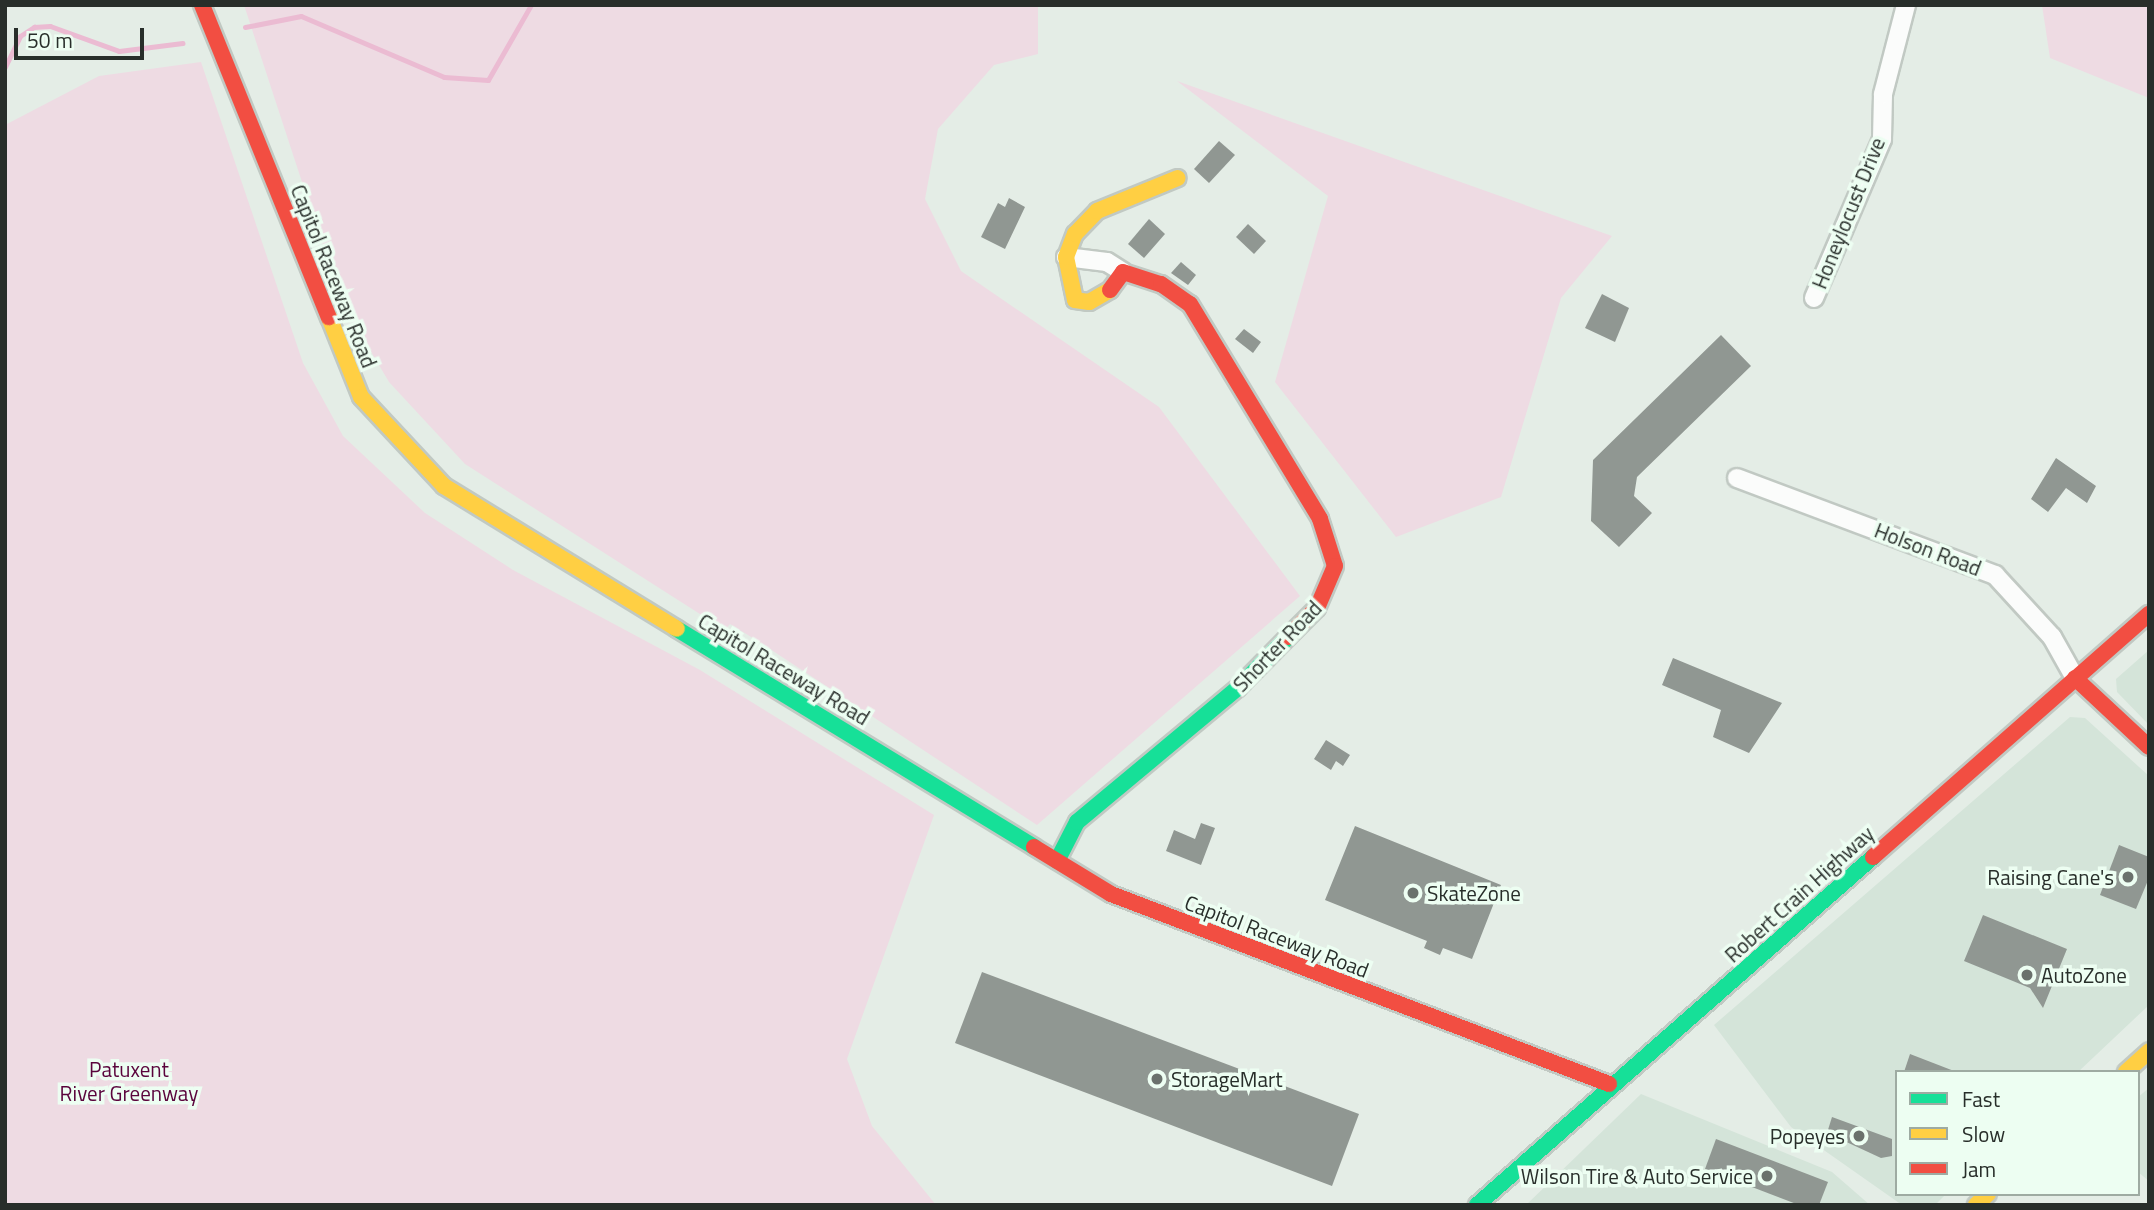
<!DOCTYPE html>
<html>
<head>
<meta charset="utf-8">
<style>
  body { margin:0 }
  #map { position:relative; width:2154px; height:1210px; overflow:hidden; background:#e4ede6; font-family:"Titillium Web",sans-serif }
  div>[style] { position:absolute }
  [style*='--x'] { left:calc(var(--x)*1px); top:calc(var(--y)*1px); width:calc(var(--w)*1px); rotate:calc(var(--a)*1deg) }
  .built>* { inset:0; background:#d4e4d9 }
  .green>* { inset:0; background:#eedbe3 }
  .stream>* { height:5px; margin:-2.5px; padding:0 2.5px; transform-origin:2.5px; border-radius:2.5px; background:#ebbbd2 }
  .building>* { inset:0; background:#909792 }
  .roads { filter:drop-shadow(2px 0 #c1c9c3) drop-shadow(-2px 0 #c1c9c3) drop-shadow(0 2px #c1c9c3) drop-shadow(0 -2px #c1c9c3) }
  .street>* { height:18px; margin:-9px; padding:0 9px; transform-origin:9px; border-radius:9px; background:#fbfcfb }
  .fast>* { height:16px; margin:-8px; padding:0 8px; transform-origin:8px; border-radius:8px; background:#16e098 }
  .slow>* { height:16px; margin:-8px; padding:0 8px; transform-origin:8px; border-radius:8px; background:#ffcf43 }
  .jam>* { height:16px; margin:-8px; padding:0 8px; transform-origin:8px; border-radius:8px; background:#f24e42 }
  .dots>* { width:19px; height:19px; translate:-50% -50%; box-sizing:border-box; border:4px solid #edfef2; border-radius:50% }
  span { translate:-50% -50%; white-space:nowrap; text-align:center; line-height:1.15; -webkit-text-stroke:7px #edfef2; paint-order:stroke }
  .street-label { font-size:21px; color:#282e2a }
  .poi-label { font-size:21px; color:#282e2a }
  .right { translate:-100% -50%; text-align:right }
  .left { translate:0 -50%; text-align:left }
  .park-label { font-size:21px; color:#5a043c }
  .frame { position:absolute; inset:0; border:7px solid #282e2a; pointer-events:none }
  .legend { position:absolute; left:1895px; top:1070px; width:245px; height:126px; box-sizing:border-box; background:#edfef2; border:2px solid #9eaba2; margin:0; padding:9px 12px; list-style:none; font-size:21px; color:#282e2a }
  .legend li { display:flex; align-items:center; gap:14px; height:35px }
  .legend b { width:35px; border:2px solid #9eaba2 }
  .scale { position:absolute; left:14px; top:28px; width:130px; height:32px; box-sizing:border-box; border:4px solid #282e2a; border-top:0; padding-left:9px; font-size:21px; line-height:24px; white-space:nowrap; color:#282e2a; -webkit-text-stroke:5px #edfef2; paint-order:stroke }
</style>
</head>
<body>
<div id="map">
  <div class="built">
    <i style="clip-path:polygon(2149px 650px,2149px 725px,2117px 692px,2116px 679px)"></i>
    <i style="clip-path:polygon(2070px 717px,2085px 718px,2149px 776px,2149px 1005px,2078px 1072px,1897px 1072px,1897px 1194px,1946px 1194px,1935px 1205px,1902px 1205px,1791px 1127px,1714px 1025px)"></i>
    <i style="clip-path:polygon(2149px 1088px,2149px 1181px,2138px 1172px,2138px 1097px)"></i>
    <i style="clip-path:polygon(1641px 1094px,1832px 1172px,1870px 1205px,1526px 1205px)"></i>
  </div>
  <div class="green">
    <i style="clip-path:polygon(244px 5px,1038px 5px,1038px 54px,994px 65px,938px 129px,925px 199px,961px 271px,1159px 407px,1300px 596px,1037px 825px,761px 643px,730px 624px,725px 630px,465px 464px,389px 382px,341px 301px)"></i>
    <i style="clip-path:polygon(2042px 5px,2149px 5px,2149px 98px,2050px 58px)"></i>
    <i style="clip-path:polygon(201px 62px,303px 363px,343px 436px,425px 513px,513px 570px,700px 670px,934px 815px,847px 1059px,872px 1126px,936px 1205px,5px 1205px,5px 125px,99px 76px)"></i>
    <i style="clip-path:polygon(1177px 81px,1612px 236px,1561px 298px,1501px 497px,1396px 537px,1275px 382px,1328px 196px)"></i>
  </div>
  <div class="stream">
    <i style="--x:245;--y:27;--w:57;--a:-11.1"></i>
    <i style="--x:301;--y:16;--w:155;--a:23.1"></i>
    <i style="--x:444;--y:77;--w:44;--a:3.9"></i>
    <i style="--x:488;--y:80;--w:86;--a:-60.2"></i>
    <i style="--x:5;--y:67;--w:34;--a:-64"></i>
    <i style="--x:20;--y:36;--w:17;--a:-33"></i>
    <i style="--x:34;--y:27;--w:16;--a:-4"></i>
    <i style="--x:50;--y:26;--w:73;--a:19.9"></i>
    <i style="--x:119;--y:51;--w:64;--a:-7.1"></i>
  </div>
  <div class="building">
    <i style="clip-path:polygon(1219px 141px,1235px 155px,1209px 183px,1194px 169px)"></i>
    <i style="clip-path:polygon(1009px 198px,1025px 207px,1005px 249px,981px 237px,998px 203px,1005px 207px)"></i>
    <i style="clip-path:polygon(1149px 219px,1165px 234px,1144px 258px,1128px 244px)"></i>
    <i style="clip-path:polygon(1248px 224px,1266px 241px,1254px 254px,1236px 237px)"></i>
    <i style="clip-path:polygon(1181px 262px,1196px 275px,1188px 285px,1171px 273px)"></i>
    <i style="clip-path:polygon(1602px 294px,1629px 308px,1615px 342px,1585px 328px)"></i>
    <i style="clip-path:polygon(1244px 329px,1261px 342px,1253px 353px,1235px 339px)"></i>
    <i style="clip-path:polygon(1721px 335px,1751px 366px,1637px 477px,1634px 496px,1652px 513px,1619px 547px,1591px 521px,1593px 460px)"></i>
    <i style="clip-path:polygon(2056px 458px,2096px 486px,2087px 503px,2066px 488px,2048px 512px,2031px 499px)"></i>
    <i style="clip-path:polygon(1673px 658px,1782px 703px,1749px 753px,1713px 737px,1721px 710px,1662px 685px)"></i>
    <i style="clip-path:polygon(1326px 740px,1350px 755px,1343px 766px,1336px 761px,1331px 770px,1314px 759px)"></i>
    <i style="clip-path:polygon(1201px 823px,1215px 828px,1201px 865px,1166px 851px,1174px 830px,1195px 839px)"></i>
    <i style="clip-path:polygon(1355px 826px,1501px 885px,1472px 959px,1443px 948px,1440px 955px,1424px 948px,1427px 941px,1325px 900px)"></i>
    <i style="clip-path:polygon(2119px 845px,2149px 857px,2149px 878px,2136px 909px,2100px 895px)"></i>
    <i style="clip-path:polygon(1983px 915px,2067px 949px,2043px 1008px,2030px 988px,1964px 961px)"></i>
    <i style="clip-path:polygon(982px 972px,1359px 1114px,1332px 1186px,955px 1043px)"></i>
    <i style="clip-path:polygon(1910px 1054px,1954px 1071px,1954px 1072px,1904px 1072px)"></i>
    <i style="clip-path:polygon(1832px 1117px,1892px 1139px,1892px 1156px,1881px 1158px,1827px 1133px)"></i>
    <i style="clip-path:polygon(1716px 1139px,1828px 1182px,1819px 1205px,1799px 1205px,1705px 1169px)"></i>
  </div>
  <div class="roads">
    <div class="street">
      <i style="--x:1066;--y:257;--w:41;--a:7"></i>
      <i style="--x:1107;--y:262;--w:19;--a:32"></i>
      <i style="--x:1814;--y:298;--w:173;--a:-66.8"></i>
      <i style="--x:1882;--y:139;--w:45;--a:-88.7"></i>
      <i style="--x:1883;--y:94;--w:92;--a:-75.5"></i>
      <i style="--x:1737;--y:478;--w:276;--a:20.6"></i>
      <i style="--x:1995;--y:575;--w:84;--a:47.4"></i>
      <i style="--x:2052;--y:637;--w:47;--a:60.7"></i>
    </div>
    <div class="fast">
      <i style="--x:677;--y:629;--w:418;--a:31.4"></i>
      <i style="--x:1057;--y:861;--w:44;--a:-62.9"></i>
      <i style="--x:1077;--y:822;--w:209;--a:-39.8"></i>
      <i style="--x:1238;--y:688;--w:71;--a:-45.6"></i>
      <i style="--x:1477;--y:1205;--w:527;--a:-41.31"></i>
    </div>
    <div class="slow">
      <i style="--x:1110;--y:290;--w:24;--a:150"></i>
      <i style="--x:1089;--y:302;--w:14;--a:-172"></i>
      <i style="--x:1075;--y:300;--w:44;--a:-101.8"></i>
      <i style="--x:1066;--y:257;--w:25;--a:-69"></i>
      <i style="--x:1075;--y:234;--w:32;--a:-46"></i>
      <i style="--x:1097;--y:211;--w:87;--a:-22.2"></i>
      <i style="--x:329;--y:317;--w:86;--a:68.2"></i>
      <i style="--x:361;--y:397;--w:122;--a:47"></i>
      <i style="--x:444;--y:486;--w:273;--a:31.5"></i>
      <i style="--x:2126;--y:1072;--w:31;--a:-42"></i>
      <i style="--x:1976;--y:1205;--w:16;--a:-43"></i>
    </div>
    <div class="jam">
      <i style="--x:202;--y:5;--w:337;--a:67.9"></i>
      <i style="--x:1110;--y:290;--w:22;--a:-54"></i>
      <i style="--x:1123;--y:272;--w:40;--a:18"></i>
      <i style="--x:1161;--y:284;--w:35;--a:35"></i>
      <i style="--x:1190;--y:304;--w:251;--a:58.8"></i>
      <i style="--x:1320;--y:519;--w:49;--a:72.3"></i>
      <i style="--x:1335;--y:566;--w:46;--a:113.2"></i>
      <i style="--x:1317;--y:608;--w:41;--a:135"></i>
      <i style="--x:2075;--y:678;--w:101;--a:43"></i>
      <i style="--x:1034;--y:847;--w:90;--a:31.4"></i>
      <i style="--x:1111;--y:894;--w:533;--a:20.88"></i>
      <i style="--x:1873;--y:857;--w:368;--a:-41.4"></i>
    </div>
  </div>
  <div class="dots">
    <i style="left:2128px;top:877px;background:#6a716c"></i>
    <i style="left:1413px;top:893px;background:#6a716c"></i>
    <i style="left:2027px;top:975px;background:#6a716c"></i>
    <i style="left:1157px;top:1079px;background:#6a716c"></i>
    <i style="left:1859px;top:1136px;background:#6a716c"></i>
    <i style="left:1767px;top:1176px;background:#6a716c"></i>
  </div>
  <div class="street-label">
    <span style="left:1848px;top:213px;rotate:-68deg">Honeylocust Drive</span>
    <span style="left:334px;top:276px;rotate:68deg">Capitol Raceway Road</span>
    <span style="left:1928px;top:549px;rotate:21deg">Holson Road</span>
    <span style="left:1277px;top:646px;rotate:-46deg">Shorter Road</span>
    <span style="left:784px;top:669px;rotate:31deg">Capitol Raceway Road</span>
    <span style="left:1799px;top:894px;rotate:-42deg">Robert Crain Highway</span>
    <span style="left:1277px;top:936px;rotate:21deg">Capitol Raceway Road</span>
  </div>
  <div class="poi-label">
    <span class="right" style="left:2114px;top:877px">Raising Cane's</span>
    <span class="left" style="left:1427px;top:893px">SkateZone</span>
    <span class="left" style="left:2041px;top:975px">AutoZone</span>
    <span class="left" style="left:1171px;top:1079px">StorageMart</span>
    <span class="right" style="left:1845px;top:1136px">Popeyes</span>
    <span class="right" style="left:1753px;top:1176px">Wilson Tire &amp; Auto Service</span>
  </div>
  <div class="park-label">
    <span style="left:129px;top:1081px">Patuxent<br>River Greenway</span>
  </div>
  <div class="frame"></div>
  <ul class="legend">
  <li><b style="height:9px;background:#16e098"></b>Fast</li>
  <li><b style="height:9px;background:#ffcf43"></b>Slow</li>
  <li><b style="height:9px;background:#f24e42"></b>Jam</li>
  </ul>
  <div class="scale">50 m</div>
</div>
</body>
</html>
